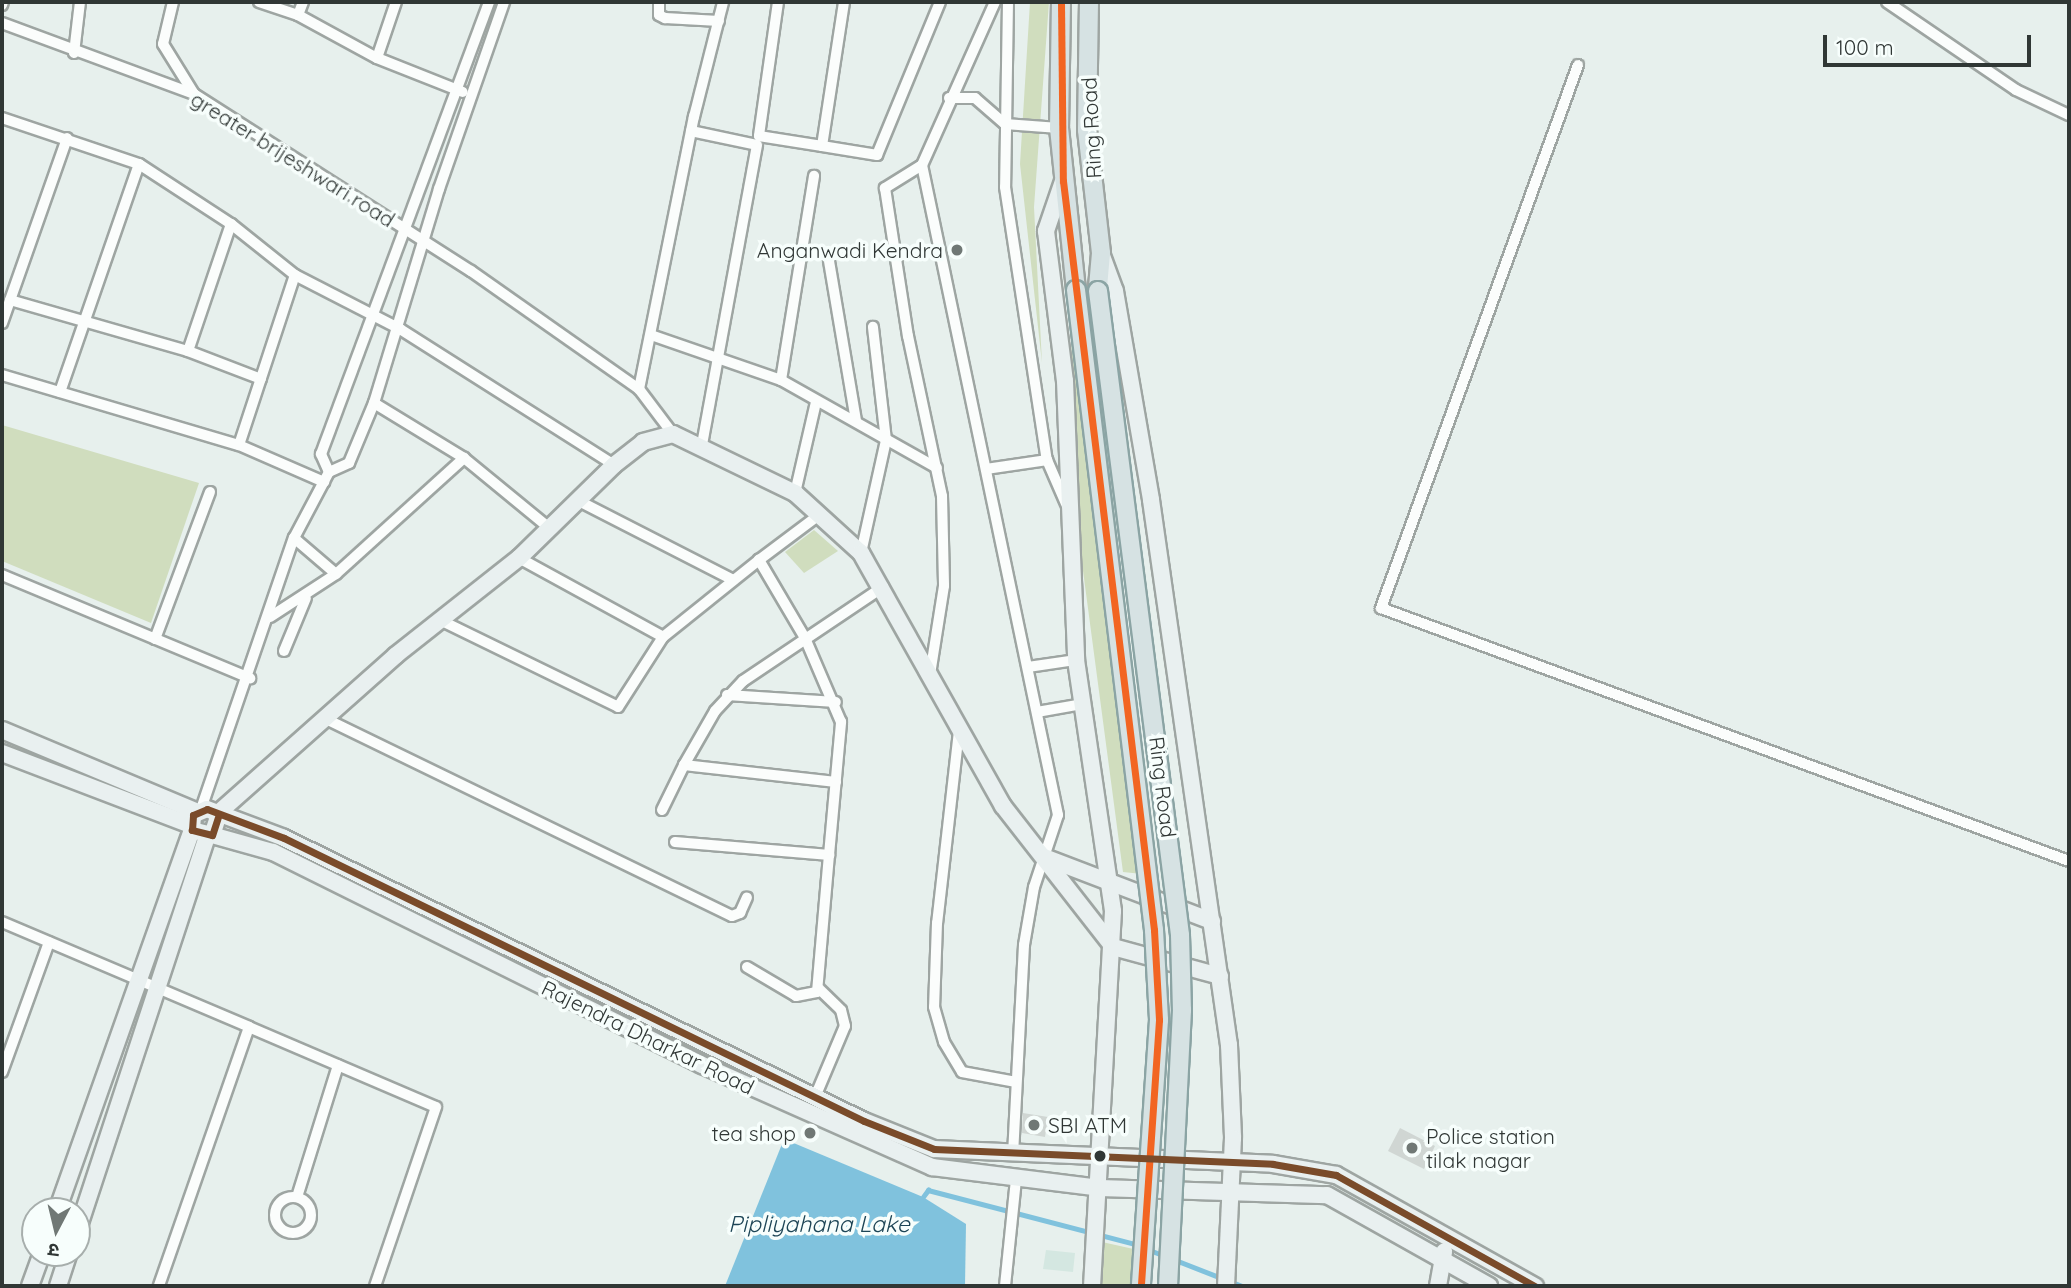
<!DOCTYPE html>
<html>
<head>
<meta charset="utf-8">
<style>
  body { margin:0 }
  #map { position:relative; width:2071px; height:1288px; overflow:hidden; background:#e7f0ed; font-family:Quicksand,"Noto Sans Devanagari",sans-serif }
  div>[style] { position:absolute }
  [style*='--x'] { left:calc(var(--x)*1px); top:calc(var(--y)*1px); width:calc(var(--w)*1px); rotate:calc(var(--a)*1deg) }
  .built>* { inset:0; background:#d4e7e1 }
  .green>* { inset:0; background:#d0ddbe }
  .water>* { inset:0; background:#80c2dd }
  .stream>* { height:4.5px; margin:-2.25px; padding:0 2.25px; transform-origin:2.25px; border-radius:2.25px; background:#80c2dd }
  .building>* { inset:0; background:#d0d6d3 }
  .roads { filter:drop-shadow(2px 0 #9ea5a2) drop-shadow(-2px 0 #9ea5a2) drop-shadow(0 2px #9ea5a2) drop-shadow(0 -2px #9ea5a2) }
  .street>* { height:10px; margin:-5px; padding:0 5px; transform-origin:5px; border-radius:5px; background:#fbfdfc }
  .street>.ring { margin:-5px; padding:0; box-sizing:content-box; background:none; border:10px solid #fbfdfc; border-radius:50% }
  .secondary>* { height:16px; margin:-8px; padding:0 8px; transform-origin:8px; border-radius:8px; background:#e9f0f0 }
  .primary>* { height:18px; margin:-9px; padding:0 9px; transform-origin:9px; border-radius:9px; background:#d6e2e3 }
  .bridges { filter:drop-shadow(2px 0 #8ba4a4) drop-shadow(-2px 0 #8ba4a4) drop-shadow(0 2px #8ba4a4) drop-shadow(0 -2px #8ba4a4) }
  .primary-bridge>* { height:18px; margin:-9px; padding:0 9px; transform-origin:9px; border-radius:9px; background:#d6e2e3 }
  .bus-1>* { height:7px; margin:-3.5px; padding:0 3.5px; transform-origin:3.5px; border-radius:3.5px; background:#f26522 }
  .bus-2>* { height:7px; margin:-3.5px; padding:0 3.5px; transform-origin:3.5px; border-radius:3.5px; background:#7a4b2a }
  .dots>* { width:19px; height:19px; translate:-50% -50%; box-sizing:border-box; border:4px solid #f7fefc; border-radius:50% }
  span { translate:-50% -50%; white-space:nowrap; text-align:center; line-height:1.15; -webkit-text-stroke:7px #f7fefc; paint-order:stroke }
  .street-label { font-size:21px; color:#303735 }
  .poi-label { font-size:21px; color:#303735 }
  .right { translate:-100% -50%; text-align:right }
  .left { translate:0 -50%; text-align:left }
  .water-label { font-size:23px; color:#1d4556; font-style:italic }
  .frame { position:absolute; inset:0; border:4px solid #303735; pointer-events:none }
  .north { position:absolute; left:21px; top:1197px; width:70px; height:70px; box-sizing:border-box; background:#f7fefc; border:2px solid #a7aeac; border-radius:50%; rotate:187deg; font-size:19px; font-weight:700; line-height:28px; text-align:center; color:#303735 }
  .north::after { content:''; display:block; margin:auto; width:24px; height:32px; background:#707875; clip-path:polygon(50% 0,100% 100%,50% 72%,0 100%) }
  .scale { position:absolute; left:1823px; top:35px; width:208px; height:32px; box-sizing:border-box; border:4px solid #303735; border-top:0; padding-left:9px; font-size:21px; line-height:24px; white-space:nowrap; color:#303735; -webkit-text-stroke:5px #f7fefc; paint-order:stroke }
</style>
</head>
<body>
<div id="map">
  <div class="built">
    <i style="clip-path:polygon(1046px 1250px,1075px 1253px,1073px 1272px,1043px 1269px)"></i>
  </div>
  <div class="green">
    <i style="clip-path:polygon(1030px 2px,1049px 2px,1034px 207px,1042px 363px,1020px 164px)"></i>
    <i style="clip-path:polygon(1071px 331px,1105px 589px,1152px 875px,1123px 872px,1076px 518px)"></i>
    <i style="clip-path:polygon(2px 425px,199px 483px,151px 623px,2px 561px)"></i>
    <i style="clip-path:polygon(814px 530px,838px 551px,804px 573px,785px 552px)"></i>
    <i style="clip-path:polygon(1102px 1242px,1138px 1250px,1137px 1286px,1098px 1286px)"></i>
  </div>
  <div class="water">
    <i style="clip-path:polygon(784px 1139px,923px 1197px,966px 1224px,965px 1286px,725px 1286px)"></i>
  </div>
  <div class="stream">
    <i style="--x:923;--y:1197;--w:9;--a:-54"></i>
    <i style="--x:928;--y:1190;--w:218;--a:14.6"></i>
    <i style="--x:1147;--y:1249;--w:19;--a:21"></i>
    <i style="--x:1173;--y:1259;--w:74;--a:21.4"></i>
  </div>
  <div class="building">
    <i style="clip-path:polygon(1023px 1113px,1048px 1117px,1045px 1137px,1022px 1133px)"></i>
    <i style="clip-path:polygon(1400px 1128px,1435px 1146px,1424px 1169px,1388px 1151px)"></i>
  </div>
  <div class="roads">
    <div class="street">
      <i style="--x:173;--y:2;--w:43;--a:103.4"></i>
      <i style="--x:163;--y:44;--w:59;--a:58.2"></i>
      <i style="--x:259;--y:2;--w:41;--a:18.4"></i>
      <i style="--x:298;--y:15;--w:14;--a:-69"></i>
      <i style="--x:659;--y:2;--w:13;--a:90"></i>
      <i style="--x:659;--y:15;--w:7;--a:27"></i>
      <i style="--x:665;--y:18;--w:54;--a:3.2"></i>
      <i style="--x:778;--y:2;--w:135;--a:98.1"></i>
      <i style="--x:759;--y:136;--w:64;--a:9"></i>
      <i style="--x:822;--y:146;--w:146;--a:-81.3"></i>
      <i style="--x:995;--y:2;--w:179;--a:114.1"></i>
      <i style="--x:922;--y:165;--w:664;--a:78.18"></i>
      <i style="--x:1058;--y:815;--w:76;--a:108.4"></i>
      <i style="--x:1034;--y:887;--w:59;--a:99.8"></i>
      <i style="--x:1024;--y:945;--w:210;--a:93"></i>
      <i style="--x:1008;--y:2;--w:185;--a:90.9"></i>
      <i style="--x:1005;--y:187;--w:276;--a:81.3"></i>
      <i style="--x:1047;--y:460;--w:50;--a:66.5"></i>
      <i style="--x:1887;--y:2;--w:156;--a:34.3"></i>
      <i style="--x:2016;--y:90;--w:59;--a:25.3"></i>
      <i style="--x:2;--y:5;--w:3;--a:-72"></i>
      <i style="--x:298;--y:15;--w:90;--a:28.6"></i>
      <i style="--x:377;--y:58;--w:59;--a:-71.3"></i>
      <i style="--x:2;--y:23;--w:205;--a:20.3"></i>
      <i style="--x:194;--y:94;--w:329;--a:32.6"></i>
      <i style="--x:471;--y:271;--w:205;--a:35.1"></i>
      <i style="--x:639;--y:389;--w:56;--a:52.9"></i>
      <i style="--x:74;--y:53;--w:51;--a:-83.3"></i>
      <i style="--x:377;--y:58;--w:92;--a:21.6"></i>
      <i style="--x:1578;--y:65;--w:578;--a:109.94"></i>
      <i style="--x:1381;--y:608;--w:733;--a:20.19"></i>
      <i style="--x:949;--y:98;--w:26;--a:0"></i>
      <i style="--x:975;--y:98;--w:40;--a:41"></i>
      <i style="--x:1005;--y:124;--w:54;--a:4.2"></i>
      <i style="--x:2;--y:118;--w:145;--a:18.6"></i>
      <i style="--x:139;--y:164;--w:110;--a:33.1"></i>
      <i style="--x:231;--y:224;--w:82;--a:38.6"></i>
      <i style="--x:295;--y:275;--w:118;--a:27.2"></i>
      <i style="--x:400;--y:329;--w:254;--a:32.4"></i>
      <i style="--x:691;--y:131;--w:67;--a:12"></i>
      <i style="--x:757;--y:145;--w:304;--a:100.4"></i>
      <i style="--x:822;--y:146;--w:56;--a:9.3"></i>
      <i style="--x:877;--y:155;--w:165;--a:-67.6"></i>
      <i style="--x:922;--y:165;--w:44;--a:148.1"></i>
      <i style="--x:885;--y:188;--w:150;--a:81.2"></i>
      <i style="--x:908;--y:336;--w:164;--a:78"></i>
      <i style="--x:942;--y:496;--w:90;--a:88.7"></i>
      <i style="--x:944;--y:586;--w:89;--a:99"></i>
      <i style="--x:829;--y:261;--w:161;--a:80.4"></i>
      <i style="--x:10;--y:300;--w:185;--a:16"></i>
      <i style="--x:188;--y:351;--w:78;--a:21"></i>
      <i style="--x:2;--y:323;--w:196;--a:-70.6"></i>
      <i style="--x:651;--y:335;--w:138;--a:19.1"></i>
      <i style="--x:781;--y:380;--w:179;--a:29.4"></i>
      <i style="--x:188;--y:351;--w:134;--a:-71.3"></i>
      <i style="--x:2;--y:375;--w:247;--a:16.5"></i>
      <i style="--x:239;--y:445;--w:93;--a:23.5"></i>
      <i style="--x:781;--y:380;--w:207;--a:-80.8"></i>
      <i style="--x:639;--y:389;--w:278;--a:-78.6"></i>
      <i style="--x:694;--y:117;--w:119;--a:-75.8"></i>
      <i style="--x:60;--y:392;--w:241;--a:-70.9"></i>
      <i style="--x:374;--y:403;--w:105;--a:31.4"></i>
      <i style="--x:464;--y:458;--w:109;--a:39.4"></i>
      <i style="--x:239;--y:445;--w:179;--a:-71.8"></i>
      <i style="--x:986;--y:469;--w:62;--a:-8.4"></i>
      <i style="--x:329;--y:472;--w:20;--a:-114"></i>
      <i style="--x:321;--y:454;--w:482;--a:-69.6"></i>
      <i style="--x:795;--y:493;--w:93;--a:-77"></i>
      <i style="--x:577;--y:500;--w:175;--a:27.1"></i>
      <i style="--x:294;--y:538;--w:55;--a:40.6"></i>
      <i style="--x:861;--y:553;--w:116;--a:-77.5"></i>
      <i style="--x:886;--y:440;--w:114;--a:-96.6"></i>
      <i style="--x:519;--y:558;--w:164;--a:28.7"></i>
      <i style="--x:2;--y:575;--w:269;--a:22.6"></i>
      <i style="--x:270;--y:617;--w:79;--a:-33.1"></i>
      <i style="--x:336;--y:574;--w:173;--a:-42.2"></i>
      <i style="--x:440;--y:620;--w:198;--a:26"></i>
      <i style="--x:618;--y:707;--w:83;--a:-57.3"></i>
      <i style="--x:663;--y:637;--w:123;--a:-38.7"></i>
      <i style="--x:155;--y:639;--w:157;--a:-69.5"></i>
      <i style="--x:284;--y:651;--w:57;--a:-67.5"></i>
      <i style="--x:1028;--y:667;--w:49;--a:-8.3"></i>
      <i style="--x:727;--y:695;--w:109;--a:3.7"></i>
      <i style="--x:1037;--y:712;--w:47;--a:-9.9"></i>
      <i style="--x:326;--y:719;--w:451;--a:25.9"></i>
      <i style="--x:732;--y:916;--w:9;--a:-21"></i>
      <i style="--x:740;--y:913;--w:17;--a:-66"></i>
      <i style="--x:959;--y:731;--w:193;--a:96.5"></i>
      <i style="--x:937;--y:923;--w:84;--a:92"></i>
      <i style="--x:934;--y:1007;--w:36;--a:74"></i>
      <i style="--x:944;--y:1042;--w:35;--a:59"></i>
      <i style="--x:962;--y:1072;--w:55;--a:10.5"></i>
      <i style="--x:836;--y:782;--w:153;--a:-173.6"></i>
      <i style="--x:684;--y:765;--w:62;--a:-60.1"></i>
      <i style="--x:715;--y:711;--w:41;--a:-47"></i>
      <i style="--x:743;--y:681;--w:169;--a:-33.9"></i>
      <i style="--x:201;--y:809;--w:287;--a:-71.1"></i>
      <i style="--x:294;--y:538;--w:75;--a:-62.1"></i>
      <i style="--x:329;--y:472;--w:22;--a:-24"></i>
      <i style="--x:349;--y:463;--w:65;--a:-67.4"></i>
      <i style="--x:374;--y:403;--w:224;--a:-73.1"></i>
      <i style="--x:439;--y:189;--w:198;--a:-70.8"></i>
      <i style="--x:662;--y:810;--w:50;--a:-63.9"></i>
      <i style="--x:675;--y:842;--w:155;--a:4.8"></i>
      <i style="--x:829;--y:855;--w:134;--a:-84.8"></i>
      <i style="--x:841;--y:722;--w:91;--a:-113.2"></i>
      <i style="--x:805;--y:638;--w:91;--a:-120.5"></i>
      <i style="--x:759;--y:560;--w:75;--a:-36.9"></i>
      <i style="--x:2;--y:922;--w:268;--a:23"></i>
      <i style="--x:249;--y:1027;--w:274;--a:109.2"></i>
      <i style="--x:747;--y:967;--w:57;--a:30.6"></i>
      <i style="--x:796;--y:996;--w:21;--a:-11"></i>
      <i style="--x:817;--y:992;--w:138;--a:-85"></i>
      <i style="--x:249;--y:1027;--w:203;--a:23.2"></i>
      <i style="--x:436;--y:1107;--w:189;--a:108.8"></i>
      <i style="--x:2;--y:1072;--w:138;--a:-70.1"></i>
      <i style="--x:815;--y:1097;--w:77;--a:-67.1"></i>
      <i style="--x:845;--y:1026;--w:16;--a:-104"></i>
      <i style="--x:841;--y:1010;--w:30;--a:-136"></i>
      <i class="ring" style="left:275px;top:1197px;width:26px;height:26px"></i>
      <i style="--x:297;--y:1197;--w:138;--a:-72.7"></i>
      <i style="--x:1005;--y:1286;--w:108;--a:-84.1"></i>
    </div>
    <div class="secondary">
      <i style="--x:1063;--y:181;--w:53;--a:108.8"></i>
      <i style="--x:1046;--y:231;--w:151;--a:82.8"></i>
      <i style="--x:1065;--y:381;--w:279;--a:87.7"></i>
      <i style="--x:1076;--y:660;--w:254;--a:81.6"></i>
      <i style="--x:1113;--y:911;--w:376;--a:93.2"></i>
      <i style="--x:1101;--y:253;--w:40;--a:69.8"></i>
      <i style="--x:1115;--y:291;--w:212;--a:80.2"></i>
      <i style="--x:1151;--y:500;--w:551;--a:81.86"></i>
      <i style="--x:1229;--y:1045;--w:93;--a:87.5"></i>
      <i style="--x:1233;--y:1138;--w:148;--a:92.7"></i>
      <i style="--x:2;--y:730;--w:210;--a:22.7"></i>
      <i style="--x:2;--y:753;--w:202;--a:20.9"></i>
      <i style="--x:216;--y:815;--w:241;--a:-41.6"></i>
      <i style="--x:396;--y:655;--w:157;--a:-38.3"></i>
      <i style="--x:519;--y:558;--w:133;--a:-44.4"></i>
      <i style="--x:614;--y:465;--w:37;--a:-38"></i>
      <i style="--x:643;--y:442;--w:31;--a:-15"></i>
      <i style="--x:673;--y:434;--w:136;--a:25.8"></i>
      <i style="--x:795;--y:493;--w:89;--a:42.3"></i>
      <i style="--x:861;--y:553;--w:290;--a:60.7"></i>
      <i style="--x:1003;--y:806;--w:179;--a:52"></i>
      <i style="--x:1113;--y:947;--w:111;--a:15.2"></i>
      <i style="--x:218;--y:817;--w:19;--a:108"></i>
      <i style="--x:212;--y:835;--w:21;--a:-166"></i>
      <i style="--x:192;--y:830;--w:15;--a:-86"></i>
      <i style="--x:193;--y:815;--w:15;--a:-23"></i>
      <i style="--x:207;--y:809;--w:82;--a:20.6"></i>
      <i style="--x:284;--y:838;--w:645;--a:26.01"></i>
      <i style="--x:864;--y:1121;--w:75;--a:21.8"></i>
      <i style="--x:934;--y:1149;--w:339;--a:2.5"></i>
      <i style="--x:1273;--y:1164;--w:64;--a:9.9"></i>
      <i style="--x:1336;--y:1175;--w:228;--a:29.2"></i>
      <i style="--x:212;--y:835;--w:63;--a:15.6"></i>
      <i style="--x:273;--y:852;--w:479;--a:26.4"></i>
      <i style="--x:702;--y:1065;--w:252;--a:23.9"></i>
      <i style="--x:932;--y:1167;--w:169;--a:7.1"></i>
      <i style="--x:1100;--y:1188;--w:227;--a:1.8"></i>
      <i style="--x:1327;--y:1195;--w:186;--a:29.3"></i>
      <i style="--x:1044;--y:857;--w:180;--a:20.9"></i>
      <i style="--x:57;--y:1211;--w:404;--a:-70.5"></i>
      <i style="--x:77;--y:1232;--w:416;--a:-71.8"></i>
      <i style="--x:30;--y:1286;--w:35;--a:-70"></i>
      <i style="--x:58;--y:1286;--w:35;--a:-72"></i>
      <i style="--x:1438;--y:1286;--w:35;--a:-80"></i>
    </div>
    <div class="primary">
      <i style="--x:1061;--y:2;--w:126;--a:90.9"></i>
      <i style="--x:1059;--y:128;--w:163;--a:84"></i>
      <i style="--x:1089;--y:2;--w:128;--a:90.9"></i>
      <i style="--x:1087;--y:130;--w:124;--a:83.5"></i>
      <i style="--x:1101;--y:253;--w:38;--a:95"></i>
    </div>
  </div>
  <div class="bridges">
    <div class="primary-bridge">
      <i style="--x:1076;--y:290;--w:645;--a:83.05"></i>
      <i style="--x:1154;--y:930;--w:90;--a:86.8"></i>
      <i style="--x:1159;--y:1020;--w:267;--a:93.9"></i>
      <i style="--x:1098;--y:291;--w:649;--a:82.74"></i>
      <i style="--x:1180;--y:935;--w:75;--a:88.5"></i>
      <i style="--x:1182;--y:1010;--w:276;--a:92.9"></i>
    </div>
  </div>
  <div class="bus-1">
    <i style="--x:1061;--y:2;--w:179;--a:89.4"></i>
    <i style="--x:1063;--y:181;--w:755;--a:83.07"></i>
    <i style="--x:1154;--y:930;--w:90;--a:86.8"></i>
    <i style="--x:1159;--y:1020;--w:267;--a:93.9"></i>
  </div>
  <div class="bus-2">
    <i style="--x:218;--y:817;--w:19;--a:108"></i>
    <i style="--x:212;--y:835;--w:21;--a:-166"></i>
    <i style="--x:192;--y:830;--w:15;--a:-86"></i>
    <i style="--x:193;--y:815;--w:15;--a:-23"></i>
    <i style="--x:207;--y:809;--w:82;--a:20.6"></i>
    <i style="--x:284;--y:838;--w:645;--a:26.01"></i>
    <i style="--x:864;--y:1121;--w:75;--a:21.8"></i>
    <i style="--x:934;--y:1149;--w:339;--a:2.5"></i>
    <i style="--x:1273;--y:1164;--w:64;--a:9.9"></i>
    <i style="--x:1336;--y:1175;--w:228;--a:29.2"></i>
  </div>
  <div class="dots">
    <i style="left:957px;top:250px;background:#707875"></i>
    <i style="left:1034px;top:1125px;background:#707875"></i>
    <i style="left:810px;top:1133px;background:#707875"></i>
    <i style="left:1412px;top:1148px;background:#707875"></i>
    <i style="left:1100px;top:1156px;background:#303735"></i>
  </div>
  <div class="street-label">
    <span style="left:1091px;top:128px;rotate:-93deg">Ring Road</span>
    <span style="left:293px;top:159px;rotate:32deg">greater brijeshwari road</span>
    <span style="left:1163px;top:787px;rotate:83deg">Ring Road</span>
    <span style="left:648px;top:1037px;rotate:26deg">Rajendra Dharkar Road</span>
  </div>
  <div class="poi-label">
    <span class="right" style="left:943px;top:250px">Anganwadi Kendra</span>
    <span class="left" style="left:1048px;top:1125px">SBI ATM</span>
    <span class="right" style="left:796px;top:1133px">tea shop</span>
    <span class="left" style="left:1426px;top:1148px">Police station<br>tilak nagar</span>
  </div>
  <div class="water-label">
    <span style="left:819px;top:1224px">Pipliyahana Lake</span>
  </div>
  <div class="frame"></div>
  <div class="north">उ</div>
  <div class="scale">100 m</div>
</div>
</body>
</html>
